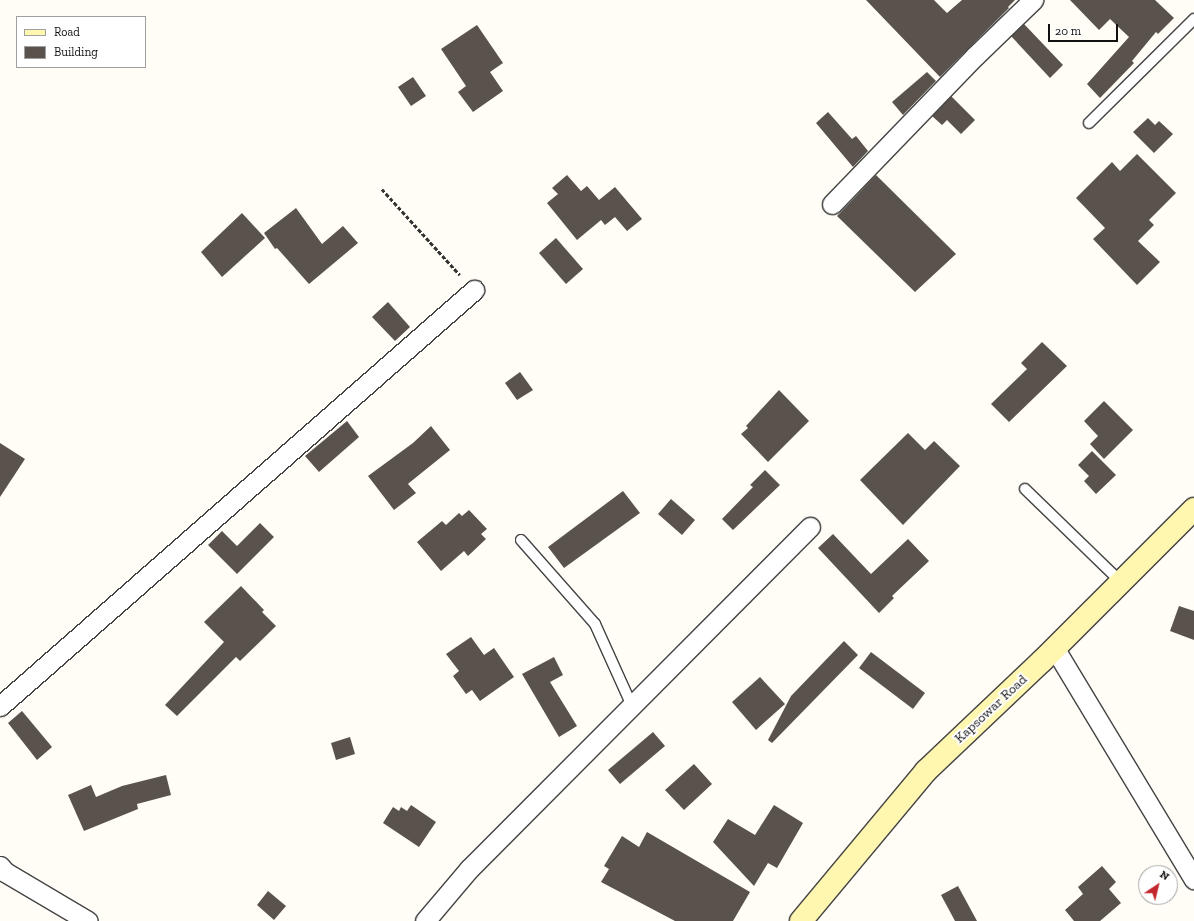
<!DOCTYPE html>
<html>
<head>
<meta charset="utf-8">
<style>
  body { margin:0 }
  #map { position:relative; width:1194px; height:921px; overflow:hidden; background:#fffdf5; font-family:"Zilla Slab",serif }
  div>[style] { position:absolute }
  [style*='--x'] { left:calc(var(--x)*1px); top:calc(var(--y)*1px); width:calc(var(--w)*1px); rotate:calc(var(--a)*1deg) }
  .building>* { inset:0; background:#5a524d }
  .path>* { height:2.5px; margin-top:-1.25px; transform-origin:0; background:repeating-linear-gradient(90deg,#333 0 4px,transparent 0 6px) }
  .roads { filter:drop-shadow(1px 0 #444) drop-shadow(-1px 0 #444) drop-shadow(0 1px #444) drop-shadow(0 -1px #444) }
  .service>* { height:10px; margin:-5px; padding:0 5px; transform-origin:5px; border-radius:5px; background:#fff }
  .minor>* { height:19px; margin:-9.5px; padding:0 9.5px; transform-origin:9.5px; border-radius:9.5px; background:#fff }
  .secondary>* { height:22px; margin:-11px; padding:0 11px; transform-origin:11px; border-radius:11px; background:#fff6b0 }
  span { translate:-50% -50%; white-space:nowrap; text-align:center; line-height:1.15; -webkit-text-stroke:4px #fff; paint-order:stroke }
  .street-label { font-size:14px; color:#111 }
  .legend { position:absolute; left:16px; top:16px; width:130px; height:52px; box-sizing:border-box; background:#fff; border:1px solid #a0a0a0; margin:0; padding:5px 7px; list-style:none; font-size:12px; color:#111 }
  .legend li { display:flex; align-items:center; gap:8px; height:20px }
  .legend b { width:20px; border:1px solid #a0a0a0 }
  .north { position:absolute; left:1138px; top:865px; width:40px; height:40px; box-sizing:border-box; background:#fff; border:1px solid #a0a0a0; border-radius:50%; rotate:35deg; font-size:11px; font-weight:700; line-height:16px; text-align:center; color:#111 }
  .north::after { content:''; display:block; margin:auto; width:14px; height:18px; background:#c4262e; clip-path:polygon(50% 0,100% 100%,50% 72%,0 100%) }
  .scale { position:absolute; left:1048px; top:24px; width:70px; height:18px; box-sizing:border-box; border:2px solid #111; border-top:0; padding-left:5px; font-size:12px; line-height:14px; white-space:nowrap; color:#111; -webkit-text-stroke:3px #fff; paint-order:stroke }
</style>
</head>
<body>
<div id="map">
  <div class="building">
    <i style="clip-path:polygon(866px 0,934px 0,947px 13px,962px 0,1015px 0,1008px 7px,1009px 8px,940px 77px)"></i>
    <i style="clip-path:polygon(1070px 0,1155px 0,1174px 18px,1158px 34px,1156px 32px,1132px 61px,1134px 63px,1100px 98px,1087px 84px,1129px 37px,1110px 19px,1099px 30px)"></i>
    <i style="clip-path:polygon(1024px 24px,1063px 65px,1050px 78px,1011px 36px)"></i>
    <i style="clip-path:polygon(477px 25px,503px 63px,490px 72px,503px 91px,473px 112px,458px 92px,466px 86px,441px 49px)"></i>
    <i style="clip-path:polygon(927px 72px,936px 81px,903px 115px,892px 102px)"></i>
    <i style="clip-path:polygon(413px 77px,426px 96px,411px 106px,398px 87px)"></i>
    <i style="clip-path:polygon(951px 96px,975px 120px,961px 134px,947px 120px,942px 125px,932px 116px)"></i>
    <i style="clip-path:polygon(828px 112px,852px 139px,856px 136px,868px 151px,853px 167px,816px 123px)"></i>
    <i style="clip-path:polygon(1148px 118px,1155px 125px,1159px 121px,1173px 134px,1154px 153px,1133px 132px)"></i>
    <i style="clip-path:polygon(1137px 154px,1176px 193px,1149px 220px,1154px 225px,1138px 241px,1160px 262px,1137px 285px,1093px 239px,1105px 228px,1076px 198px,1112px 162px,1120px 171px)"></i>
    <i style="clip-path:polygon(567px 175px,581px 191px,587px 186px,599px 200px,615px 187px,642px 219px,627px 231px,615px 217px,605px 225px,601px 220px,577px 240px,547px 203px,558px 194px,552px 188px)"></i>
    <i style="clip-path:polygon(876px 175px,956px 254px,915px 292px,837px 216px)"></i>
    <i style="clip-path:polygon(296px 208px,322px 244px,343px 226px,358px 243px,309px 284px,277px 248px,275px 249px,264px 233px)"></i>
    <i style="clip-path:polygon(242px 213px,265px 238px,222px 277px,201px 252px)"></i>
    <i style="clip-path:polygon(556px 238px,583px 269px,566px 284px,539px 253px)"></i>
    <i style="clip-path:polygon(388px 302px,410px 327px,395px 341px,372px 317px)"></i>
    <i style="clip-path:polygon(1042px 342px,1067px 366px,1009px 422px,991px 404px,1027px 369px,1021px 363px)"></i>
    <i style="clip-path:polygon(520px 372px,533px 390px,517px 400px,505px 383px)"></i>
    <i style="clip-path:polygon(779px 390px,809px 421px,768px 462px,741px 434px,748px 428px,746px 426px)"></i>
    <i style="clip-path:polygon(1104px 401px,1133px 430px,1104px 459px,1090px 444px,1098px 436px,1084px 421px)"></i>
    <i style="clip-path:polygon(347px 421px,359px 437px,319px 472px,305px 456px)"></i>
    <i style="clip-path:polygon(431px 426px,450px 450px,409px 483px,408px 484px,416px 493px,394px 510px,368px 476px,413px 443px)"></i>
    <i style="clip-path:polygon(908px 433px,925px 450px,934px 441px,960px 466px,903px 525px,860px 480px)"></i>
    <i style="clip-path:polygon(0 443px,25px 459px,0 497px)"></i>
    <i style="clip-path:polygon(1092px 451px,1116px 475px,1096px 494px,1084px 481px,1089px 476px,1078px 465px)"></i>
    <i style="clip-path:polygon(765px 470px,780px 485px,733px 530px,722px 519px,753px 487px,750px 485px)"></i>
    <i style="clip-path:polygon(623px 491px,640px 513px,564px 568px,548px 547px)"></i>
    <i style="clip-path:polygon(671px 499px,695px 520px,682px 535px,658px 514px)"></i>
    <i style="clip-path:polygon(469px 510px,487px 529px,481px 534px,486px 539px,468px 556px,464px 551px,441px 571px,417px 542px,442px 521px,446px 525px,459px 513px,462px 516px)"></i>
    <i style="clip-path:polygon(260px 523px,274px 537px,237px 574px,208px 545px,222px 531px,237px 546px)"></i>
    <i style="clip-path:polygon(833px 534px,871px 574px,908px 539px,929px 561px,892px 596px,894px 598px,879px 613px,818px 548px)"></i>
    <i style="clip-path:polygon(241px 586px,264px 610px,262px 612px,276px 626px,240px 661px,236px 657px,177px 716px,165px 705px,224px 642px,204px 622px)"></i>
    <i style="clip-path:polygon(1179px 606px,1194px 611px,1194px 640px,1170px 631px)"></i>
    <i style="clip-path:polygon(471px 637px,484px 655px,494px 648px,514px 677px,480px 701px,472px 690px,466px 694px,453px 676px,459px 671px,446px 654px)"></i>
    <i style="clip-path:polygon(844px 641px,858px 655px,772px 743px,768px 740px,791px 696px)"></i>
    <i style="clip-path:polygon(871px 652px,925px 693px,913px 709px,859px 668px)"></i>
    <i style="clip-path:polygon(554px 657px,563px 675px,550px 682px,577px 726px,559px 737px,522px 674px)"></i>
    <i style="clip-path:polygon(760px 677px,785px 704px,756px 730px,732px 702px)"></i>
    <i style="clip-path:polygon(22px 711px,52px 747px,37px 760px,8px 723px)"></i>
    <i style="clip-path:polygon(653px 732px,665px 746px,620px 784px,608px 770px)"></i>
    <i style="clip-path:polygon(350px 737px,355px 754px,336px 760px,331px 743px)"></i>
    <i style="clip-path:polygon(694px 764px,712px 784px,684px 810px,665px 790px)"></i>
    <i style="clip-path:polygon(166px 775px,171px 795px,137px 804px,138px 809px,84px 831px,68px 795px,91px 785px,96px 797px,122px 786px)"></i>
    <i style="clip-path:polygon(411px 805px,436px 822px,419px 847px,383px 823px,393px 807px,399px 811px,401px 807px,407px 811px)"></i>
    <i style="clip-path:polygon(774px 805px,803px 823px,777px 868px,768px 863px,754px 886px,713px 842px,728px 819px,755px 835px)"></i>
    <i style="clip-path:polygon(647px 832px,750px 892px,733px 921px,675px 921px,601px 882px,609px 869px,604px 866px,622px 836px,639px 847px)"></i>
    <i style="clip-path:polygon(1102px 866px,1116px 882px,1109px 889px,1121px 903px,1100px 921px,1074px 921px,1065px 910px,1083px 894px,1078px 887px)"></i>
    <i style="clip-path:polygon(958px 886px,977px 921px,955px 921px,941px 895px)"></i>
    <i style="clip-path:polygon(268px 891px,286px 906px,274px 920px,257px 905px)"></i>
  </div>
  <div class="path">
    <i style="--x:382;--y:189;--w:116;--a:47.8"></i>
  </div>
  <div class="roads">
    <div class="service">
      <i style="--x:1089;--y:123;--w:148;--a:-44.7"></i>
      <i style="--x:1025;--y:489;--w:134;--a:44.1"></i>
      <i style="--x:521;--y:540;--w:112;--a:48.6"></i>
      <i style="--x:595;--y:624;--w:90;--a:65.7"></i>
    </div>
    <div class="minor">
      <i style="--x:832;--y:204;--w:206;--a:-46"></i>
      <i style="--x:975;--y:56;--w:81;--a:-44"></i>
      <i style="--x:1055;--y:649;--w:269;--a:58.9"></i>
      <i style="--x:0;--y:706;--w:631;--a:-41.27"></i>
      <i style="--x:0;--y:866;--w:8;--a:50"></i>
      <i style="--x:5;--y:872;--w:96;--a:30.6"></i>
      <i style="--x:425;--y:921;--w:68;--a:-49.8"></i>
      <i style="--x:469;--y:869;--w:483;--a:-45.1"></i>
    </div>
    <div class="secondary">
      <i style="--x:801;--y:921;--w:195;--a:-50.2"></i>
      <i style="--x:926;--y:771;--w:160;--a:-43.5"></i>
      <i style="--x:1042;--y:661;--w:215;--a:-45"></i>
    </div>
  </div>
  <div class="street-label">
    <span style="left:991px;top:709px;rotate:-43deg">Kapsowar Road</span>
  </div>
  <ul class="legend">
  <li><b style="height:5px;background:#fff6b0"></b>Road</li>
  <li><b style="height:11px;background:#5a524d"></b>Building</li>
  </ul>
  <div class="north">N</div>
  <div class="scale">20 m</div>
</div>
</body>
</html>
